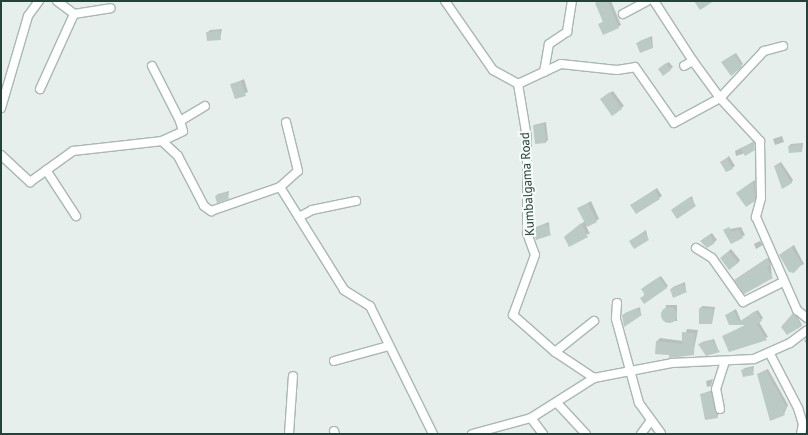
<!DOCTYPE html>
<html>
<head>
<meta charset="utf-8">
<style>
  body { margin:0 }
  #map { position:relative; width:808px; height:435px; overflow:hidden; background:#e6efeb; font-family:"PT Sans",sans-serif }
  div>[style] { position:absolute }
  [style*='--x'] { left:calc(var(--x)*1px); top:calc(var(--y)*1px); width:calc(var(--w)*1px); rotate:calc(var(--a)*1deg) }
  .shadow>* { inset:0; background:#0003 }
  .building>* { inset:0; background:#bbcac4 }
  .round { border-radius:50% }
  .roads { filter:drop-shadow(1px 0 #a8b8b2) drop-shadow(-1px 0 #a8b8b2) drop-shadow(0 1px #a8b8b2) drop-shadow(0 -1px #a8b8b2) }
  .minor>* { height:8px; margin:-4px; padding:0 4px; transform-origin:4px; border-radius:4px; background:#fff }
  span { translate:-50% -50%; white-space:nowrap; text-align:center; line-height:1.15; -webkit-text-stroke:4px #f7fbf9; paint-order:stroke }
  .street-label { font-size:13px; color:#24423a }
  .frame { position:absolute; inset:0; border:2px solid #24423a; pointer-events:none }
</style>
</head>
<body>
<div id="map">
  <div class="shadow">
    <i style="clip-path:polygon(598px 1px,611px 1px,621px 25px,618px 27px,599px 24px,604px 21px)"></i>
    <i style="clip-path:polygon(222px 29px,220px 39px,207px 33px,210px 30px)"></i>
    <i style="clip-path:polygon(652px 36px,653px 48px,638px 43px,640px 41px)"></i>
    <i style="clip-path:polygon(736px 53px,743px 64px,732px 74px,723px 62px)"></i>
    <i style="clip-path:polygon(669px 62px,673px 67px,663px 75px,661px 67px)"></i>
    <i style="clip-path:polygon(244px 79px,248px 92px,235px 98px,231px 85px)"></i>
    <i style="clip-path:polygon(613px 91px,624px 106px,612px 114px,604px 97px)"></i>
    <i style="clip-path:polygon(546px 122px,548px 140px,546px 142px,534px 125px)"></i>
    <i style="clip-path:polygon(782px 136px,784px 142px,775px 145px,773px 139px)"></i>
    <i style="clip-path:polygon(755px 141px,754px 150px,736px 156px,735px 151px)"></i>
    <i style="clip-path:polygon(803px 143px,802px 151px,789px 146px,791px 144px)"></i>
    <i style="clip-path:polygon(729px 156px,735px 166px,732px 168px,722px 162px)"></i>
    <i style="clip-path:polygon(781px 162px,793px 180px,791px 183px,778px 164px)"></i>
    <i style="clip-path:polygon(755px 180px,756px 198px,754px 200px,740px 191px)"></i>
    <i style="clip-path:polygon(657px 188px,662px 196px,636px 212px,634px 203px)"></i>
    <i style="clip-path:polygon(229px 191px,228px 198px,216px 196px,218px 194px)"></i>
    <i style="clip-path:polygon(692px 196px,695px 206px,672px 210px,674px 208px)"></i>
    <i style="clip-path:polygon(591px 201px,599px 219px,586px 226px,590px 234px,567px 235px,585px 221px,579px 208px)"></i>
    <i style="clip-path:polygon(549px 222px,550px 235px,534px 229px,536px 227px)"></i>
    <i style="clip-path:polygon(741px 227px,745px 235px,731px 243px,724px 230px)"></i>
    <i style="clip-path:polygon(646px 230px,648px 239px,633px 239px)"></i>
    <i style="clip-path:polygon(712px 233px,717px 240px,707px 247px,703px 239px)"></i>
    <i style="clip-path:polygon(760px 241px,763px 245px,756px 249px,754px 244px)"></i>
    <i style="clip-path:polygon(794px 245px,804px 264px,790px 271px,782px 253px)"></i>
    <i style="clip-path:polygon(731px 249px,740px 260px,738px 263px,721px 258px)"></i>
    <i style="clip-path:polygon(770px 257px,772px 277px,738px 278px)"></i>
    <i style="clip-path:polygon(661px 276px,668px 286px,644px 303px,644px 287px)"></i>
    <i style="clip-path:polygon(685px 282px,686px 291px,671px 290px,673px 287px)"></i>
    <i style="clip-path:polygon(666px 305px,677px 305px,677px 321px,664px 321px)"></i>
    <i style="clip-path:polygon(702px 306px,715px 307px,712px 323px,700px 309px)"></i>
    <i style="clip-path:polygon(640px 307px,641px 315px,623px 316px,625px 313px)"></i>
    <i style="clip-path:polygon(736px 309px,741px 321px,758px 310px,763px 318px,759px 322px,768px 337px,730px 350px,724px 336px,747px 324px,730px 324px,726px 315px)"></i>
    <i style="clip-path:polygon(795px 312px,802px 325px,800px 326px,793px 314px)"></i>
    <i style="clip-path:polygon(687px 329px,698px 330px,693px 354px,670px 354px,657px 341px,660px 338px,683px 341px)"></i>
    <i style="clip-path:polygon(807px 338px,807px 342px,806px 343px,804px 341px)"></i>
    <i style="clip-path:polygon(714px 339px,719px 352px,700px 344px,702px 342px)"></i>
    <i style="clip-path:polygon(754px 366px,753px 374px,742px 370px,745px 368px)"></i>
    <i style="clip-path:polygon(768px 369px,788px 405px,784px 414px,758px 374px)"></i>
    <i style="clip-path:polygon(713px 379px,711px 386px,707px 387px,706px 381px)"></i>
    <i style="clip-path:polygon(713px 390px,719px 414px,717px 417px,701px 394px)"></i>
  </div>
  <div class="building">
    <i style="clip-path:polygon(599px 1px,608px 1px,619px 28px,603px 35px,598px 24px,603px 22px,595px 3px)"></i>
    <i style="clip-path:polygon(694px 1px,714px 1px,700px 10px)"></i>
    <i style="clip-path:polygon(220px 31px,221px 40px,207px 41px,206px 32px)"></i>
    <i style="clip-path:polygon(650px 38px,653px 48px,640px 53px,636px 43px)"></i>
    <i style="clip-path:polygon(734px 54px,742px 67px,731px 76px,721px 62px)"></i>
    <i style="clip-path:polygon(666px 63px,671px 70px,663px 76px,658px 69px)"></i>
    <i style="clip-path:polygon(241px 81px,246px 96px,235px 99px,230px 84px)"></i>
    <i style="clip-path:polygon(610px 92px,622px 109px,612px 116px,600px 99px)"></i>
    <i style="clip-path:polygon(544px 124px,546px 143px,535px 144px,533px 125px)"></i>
    <i style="clip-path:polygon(753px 142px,755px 150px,745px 156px,741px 149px)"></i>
    <i style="clip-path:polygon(801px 144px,802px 152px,789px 153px,788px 146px)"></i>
    <i style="clip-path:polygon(727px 158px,733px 169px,726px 172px,720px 162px)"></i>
    <i style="clip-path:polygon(779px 163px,792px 183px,782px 189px,774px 166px)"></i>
    <i style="clip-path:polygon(753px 181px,755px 201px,746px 207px,736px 193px)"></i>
    <i style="clip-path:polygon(655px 190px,660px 199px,636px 214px,630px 205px)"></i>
    <i style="clip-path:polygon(227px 192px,229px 199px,217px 203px,215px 196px)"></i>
    <i style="clip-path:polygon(690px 197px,696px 206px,677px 219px,671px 210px)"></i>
    <i style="clip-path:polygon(588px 203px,597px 222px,587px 227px,577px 208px)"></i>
    <i style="clip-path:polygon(581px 223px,588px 237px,569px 247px,564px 237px)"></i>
    <i style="clip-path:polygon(547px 224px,551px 235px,536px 240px,532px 229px)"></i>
    <i style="clip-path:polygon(729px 227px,732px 232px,738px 229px,743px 238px,731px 244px,723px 230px)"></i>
    <i style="clip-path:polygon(644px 232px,649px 240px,634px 249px,629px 241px)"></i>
    <i style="clip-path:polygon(710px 235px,715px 243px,707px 248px,700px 241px)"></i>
    <i style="clip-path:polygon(791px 247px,802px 264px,794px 273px,789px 272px,779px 255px)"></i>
    <i style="clip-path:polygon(729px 251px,738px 263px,729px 270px,720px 258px)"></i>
    <i style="clip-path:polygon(767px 258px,771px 265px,767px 267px,773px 278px,744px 294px,734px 280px)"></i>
    <i style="clip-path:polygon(659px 277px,667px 288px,644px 304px,640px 298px,645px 295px,641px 289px)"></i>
    <i style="clip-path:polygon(683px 284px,687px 292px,673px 298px,670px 289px)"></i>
    <i class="round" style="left:661px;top:307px;width:16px;height:16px"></i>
    <i style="clip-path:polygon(637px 308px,642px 315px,624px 327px,622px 315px)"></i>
    <i style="clip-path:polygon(699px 308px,713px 309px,712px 324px,699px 324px)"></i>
    <i style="clip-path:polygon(734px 311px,739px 322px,755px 311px,762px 321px,757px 324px,767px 340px,729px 352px,722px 336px,746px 325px,729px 325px,725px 315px)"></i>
    <i style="clip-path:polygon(793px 313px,802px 326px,787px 335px,781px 327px)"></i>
    <i style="clip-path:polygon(682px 332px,695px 333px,694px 355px,669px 358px,669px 355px,655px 354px,656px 341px,682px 344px)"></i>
    <i style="clip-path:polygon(712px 340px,720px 352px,706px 356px,698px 344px)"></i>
    <i style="clip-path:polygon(752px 368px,754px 375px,743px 377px,741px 370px)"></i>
    <i style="clip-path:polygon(766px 370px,787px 408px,783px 410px,785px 415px,770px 421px,757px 374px)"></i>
    <i style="clip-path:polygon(711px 392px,718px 418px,705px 420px,700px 394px)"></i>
  </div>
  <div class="roads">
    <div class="minor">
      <i style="--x:57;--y:1;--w:21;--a:37"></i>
      <i style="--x:74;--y:14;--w:37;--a:-9"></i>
      <i style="--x:445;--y:1;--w:84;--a:55.2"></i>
      <i style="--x:493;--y:70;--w:29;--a:29"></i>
      <i style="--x:518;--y:84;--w:55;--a:80.5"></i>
      <i style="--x:527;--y:138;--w:95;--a:90"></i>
      <i style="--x:527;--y:233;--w:23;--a:70"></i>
      <i style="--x:535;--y:255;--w:64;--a:110.1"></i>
      <i style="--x:513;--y:315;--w:56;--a:41.4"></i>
      <i style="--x:555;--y:352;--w:47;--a:33.7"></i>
      <i style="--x:654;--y:1;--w:72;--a:57"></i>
      <i style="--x:623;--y:14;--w:27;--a:-28"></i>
      <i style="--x:783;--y:46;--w:20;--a:165"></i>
      <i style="--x:764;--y:51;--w:64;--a:133.1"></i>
      <i style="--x:720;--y:98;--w:59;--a:47.1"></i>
      <i style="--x:760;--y:141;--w:57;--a:89"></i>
      <i style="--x:761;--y:198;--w:20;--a:105"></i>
      <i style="--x:756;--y:217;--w:102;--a:66.2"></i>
      <i style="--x:797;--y:310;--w:13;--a:39"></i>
      <i style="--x:152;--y:66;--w:62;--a:63"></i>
      <i style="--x:544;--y:72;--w:28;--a:-80"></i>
      <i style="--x:549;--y:44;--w:22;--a:-34"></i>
      <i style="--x:567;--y:32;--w:31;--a:-81"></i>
      <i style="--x:518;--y:84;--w:47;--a:-24.9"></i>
      <i style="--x:561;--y:64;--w:56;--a:6.1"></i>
      <i style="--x:617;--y:70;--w:18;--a:-9"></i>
      <i style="--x:635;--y:67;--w:68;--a:55.1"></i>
      <i style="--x:674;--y:123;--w:52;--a:-28.5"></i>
      <i style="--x:720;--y:98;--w:46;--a:-126.1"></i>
      <i style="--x:693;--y:61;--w:10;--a:151"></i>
      <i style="--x:40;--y:89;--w:82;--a:-65.6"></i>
      <i style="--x:1;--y:108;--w:96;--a:-73.6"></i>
      <i style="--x:28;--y:16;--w:19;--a:-54"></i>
      <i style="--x:162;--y:141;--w:23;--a:-25"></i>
      <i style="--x:183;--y:131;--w:10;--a:-107"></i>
      <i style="--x:180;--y:121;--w:29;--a:-31"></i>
      <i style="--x:1;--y:155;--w:40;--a:43"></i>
      <i style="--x:30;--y:182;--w:53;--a:-35.8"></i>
      <i style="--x:73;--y:151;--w:90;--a:-6.4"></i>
      <i style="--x:162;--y:141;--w:22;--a:43"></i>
      <i style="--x:178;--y:156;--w:56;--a:62.5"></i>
      <i style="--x:204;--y:206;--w:9;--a:36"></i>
      <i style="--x:211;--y:211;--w:73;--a:-19.2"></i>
      <i style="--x:280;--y:187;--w:121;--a:58.1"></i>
      <i style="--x:344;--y:290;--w:31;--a:32"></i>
      <i style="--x:370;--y:306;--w:143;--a:63.8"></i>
      <i style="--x:46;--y:170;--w:55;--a:56.9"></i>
      <i style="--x:280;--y:187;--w:24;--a:-42"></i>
      <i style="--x:298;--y:171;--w:50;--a:-103.8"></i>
      <i style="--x:299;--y:217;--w:15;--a:-28"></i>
      <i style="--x:312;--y:210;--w:45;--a:-11.6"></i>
      <i style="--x:696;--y:248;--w:19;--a:32"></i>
      <i style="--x:712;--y:258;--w:54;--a:54.8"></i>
      <i style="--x:743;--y:302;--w:45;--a:-26.6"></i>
      <i style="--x:617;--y:303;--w:16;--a:94"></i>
      <i style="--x:616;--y:319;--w:87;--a:74.7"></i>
      <i style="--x:639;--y:403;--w:37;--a:54"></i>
      <i style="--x:555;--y:352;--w:50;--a:-38.5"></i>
      <i style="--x:770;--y:354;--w:61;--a:62.6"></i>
      <i style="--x:798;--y:408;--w:17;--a:73"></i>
      <i style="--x:803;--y:424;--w:10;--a:101"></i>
      <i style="--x:334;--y:361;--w:57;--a:-15.3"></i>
      <i style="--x:557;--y:403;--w:42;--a:46.9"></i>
      <i style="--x:720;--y:409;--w:20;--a:-101"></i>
      <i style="--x:716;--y:389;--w:28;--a:-72"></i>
      <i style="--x:531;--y:418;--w:20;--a:53"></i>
      <i style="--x:334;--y:431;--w:3;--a:72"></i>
      <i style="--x:289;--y:434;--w:58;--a:-86.1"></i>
      <i style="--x:472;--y:434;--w:61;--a:-15.2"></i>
      <i style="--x:531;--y:418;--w:75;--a:-32.4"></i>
      <i style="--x:594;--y:378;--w:79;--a:-10.9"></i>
      <i style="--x:672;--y:363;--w:82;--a:-2.8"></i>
      <i style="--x:754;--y:359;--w:39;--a:-24"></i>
      <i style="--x:790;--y:343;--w:21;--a:-37"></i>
      <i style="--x:641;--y:434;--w:17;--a:-54"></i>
    </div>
  </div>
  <div class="street-label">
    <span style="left:528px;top:184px;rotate:-93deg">Kumbalgama Road</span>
  </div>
  <div class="frame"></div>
</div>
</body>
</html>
